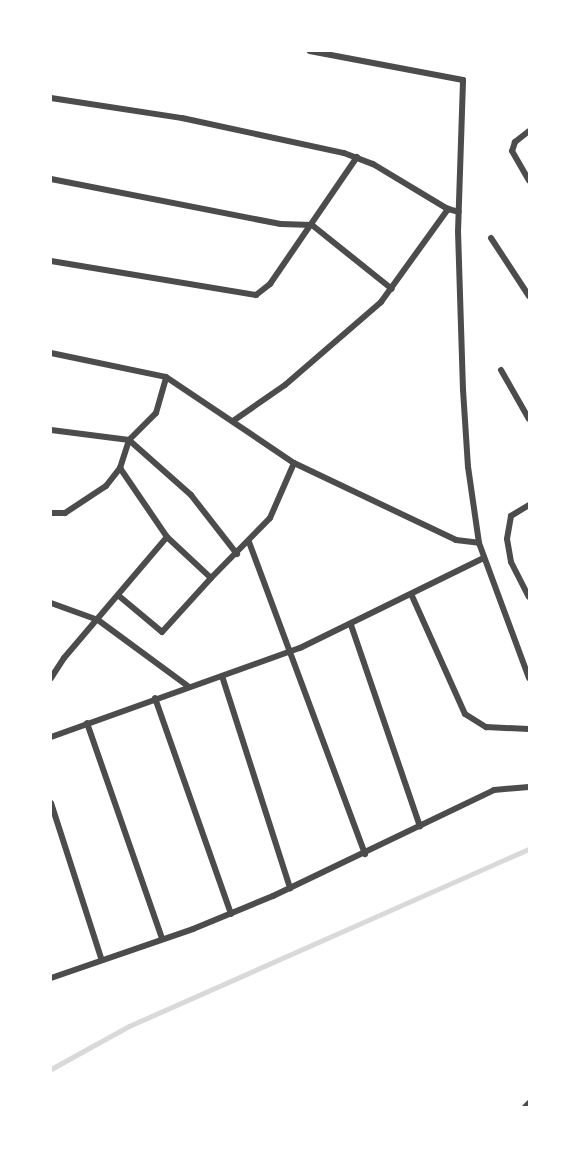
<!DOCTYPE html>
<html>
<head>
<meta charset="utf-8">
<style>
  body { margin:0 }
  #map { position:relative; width:580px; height:1158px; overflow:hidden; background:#fff; font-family:"Source Sans 3",sans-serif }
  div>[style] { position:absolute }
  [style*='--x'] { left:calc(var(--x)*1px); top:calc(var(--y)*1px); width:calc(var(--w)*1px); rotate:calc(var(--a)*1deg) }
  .stream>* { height:5px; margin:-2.5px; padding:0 2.5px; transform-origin:2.5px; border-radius:2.5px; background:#d9d9d9 }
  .minor>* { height:6px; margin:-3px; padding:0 3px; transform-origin:3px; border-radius:3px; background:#4c4c4c }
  span { translate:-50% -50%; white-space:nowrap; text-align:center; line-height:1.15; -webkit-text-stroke:4.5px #fff; paint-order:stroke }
  .frame { position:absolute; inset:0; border:52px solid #fff; pointer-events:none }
</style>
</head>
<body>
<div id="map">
  <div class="stream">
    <i style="--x:51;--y:1069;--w:89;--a:-28.9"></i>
    <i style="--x:129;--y:1026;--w:437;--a:-23.9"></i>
  </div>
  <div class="minor">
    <i style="--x:51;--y:98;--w:133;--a:8.7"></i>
    <i style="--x:182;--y:118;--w:166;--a:12.2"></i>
    <i style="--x:344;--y:153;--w:31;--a:21"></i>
    <i style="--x:373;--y:164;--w:87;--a:31"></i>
    <i style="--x:448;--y:209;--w:11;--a:15"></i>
    <i style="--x:529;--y:131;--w:18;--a:142"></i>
    <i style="--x:515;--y:142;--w:9;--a:108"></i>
    <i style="--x:512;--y:151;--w:34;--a:60"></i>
    <i style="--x:51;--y:179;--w:234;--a:11.1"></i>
    <i style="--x:281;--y:224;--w:31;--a:2"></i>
    <i style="--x:312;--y:225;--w:102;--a:38.7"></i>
    <i style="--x:491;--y:238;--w:69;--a:56.8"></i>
    <i style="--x:51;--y:261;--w:208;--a:9.4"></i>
    <i style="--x:256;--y:295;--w:18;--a:-38"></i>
    <i style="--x:270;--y:284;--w:154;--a:-55.6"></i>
    <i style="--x:51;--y:353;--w:117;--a:11.8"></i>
    <i style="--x:166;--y:377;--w:154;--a:33.9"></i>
    <i style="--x:294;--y:463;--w:179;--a:25.4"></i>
    <i style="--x:456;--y:540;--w:23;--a:7"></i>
    <i style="--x:479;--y:543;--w:77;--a:-98.2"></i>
    <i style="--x:468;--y:467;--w:77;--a:-93.7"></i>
    <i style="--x:463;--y:390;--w:158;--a:-91.8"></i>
    <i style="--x:458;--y:232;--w:152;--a:-88.1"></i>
    <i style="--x:463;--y:80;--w:156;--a:-169.3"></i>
    <i style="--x:501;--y:370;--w:56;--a:60.3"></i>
    <i style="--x:233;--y:421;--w:63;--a:-34.7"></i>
    <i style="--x:285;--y:385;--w:127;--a:-40.8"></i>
    <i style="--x:381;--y:302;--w:115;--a:-54.2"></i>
    <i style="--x:51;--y:430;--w:79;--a:7.3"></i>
    <i style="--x:129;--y:440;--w:38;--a:-45"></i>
    <i style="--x:156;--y:413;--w:37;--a:-74"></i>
    <i style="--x:120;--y:468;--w:83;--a:55.7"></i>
    <i style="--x:529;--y:505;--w:21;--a:149"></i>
    <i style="--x:511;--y:516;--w:23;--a:100"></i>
    <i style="--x:507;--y:539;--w:23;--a:80"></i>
    <i style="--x:511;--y:562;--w:39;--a:63"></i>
    <i style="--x:51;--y:513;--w:14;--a:0"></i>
    <i style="--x:65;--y:513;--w:49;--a:-33.4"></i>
    <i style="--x:106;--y:486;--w:23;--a:-52"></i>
    <i style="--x:120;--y:468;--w:29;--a:-72"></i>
    <i style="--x:129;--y:440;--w:83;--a:41.6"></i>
    <i style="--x:191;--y:495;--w:75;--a:52.1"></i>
    <i style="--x:249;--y:542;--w:333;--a:69.6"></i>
    <i style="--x:479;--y:543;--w:144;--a:69.7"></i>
    <i style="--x:119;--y:596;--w:56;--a:39.9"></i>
    <i style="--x:162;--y:632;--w:73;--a:-47.8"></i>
    <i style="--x:412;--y:596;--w:129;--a:65.8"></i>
    <i style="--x:465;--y:714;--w:25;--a:32"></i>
    <i style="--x:486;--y:727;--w:43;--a:2.7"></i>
    <i style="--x:51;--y:603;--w:50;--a:19.9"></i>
    <i style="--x:98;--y:620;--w:112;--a:36.3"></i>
    <i style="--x:351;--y:625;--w:213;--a:71.1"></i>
    <i style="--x:222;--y:676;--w:223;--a:72.2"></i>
    <i style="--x:51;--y:678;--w:24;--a:-57"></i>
    <i style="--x:64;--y:658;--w:159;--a:-49.6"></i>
    <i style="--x:167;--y:537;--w:60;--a:43"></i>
    <i style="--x:211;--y:578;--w:84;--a:-45.5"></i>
    <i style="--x:270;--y:518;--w:60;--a:-66.4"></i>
    <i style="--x:155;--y:698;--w:229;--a:70.6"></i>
    <i style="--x:87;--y:723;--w:228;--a:70.8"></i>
    <i style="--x:51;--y:737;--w:264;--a:-19.7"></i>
    <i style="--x:300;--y:648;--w:205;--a:-26.1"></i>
    <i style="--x:51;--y:803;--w:163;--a:72.1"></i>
    <i style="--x:51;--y:978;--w:150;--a:-19"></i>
    <i style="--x:193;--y:929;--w:87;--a:-22.4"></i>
    <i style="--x:273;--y:896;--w:245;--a:-25.6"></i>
    <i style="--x:494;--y:790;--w:35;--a:-5"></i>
    <i style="--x:525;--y:1107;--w:6;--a:-45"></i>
  </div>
  <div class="frame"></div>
</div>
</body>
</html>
